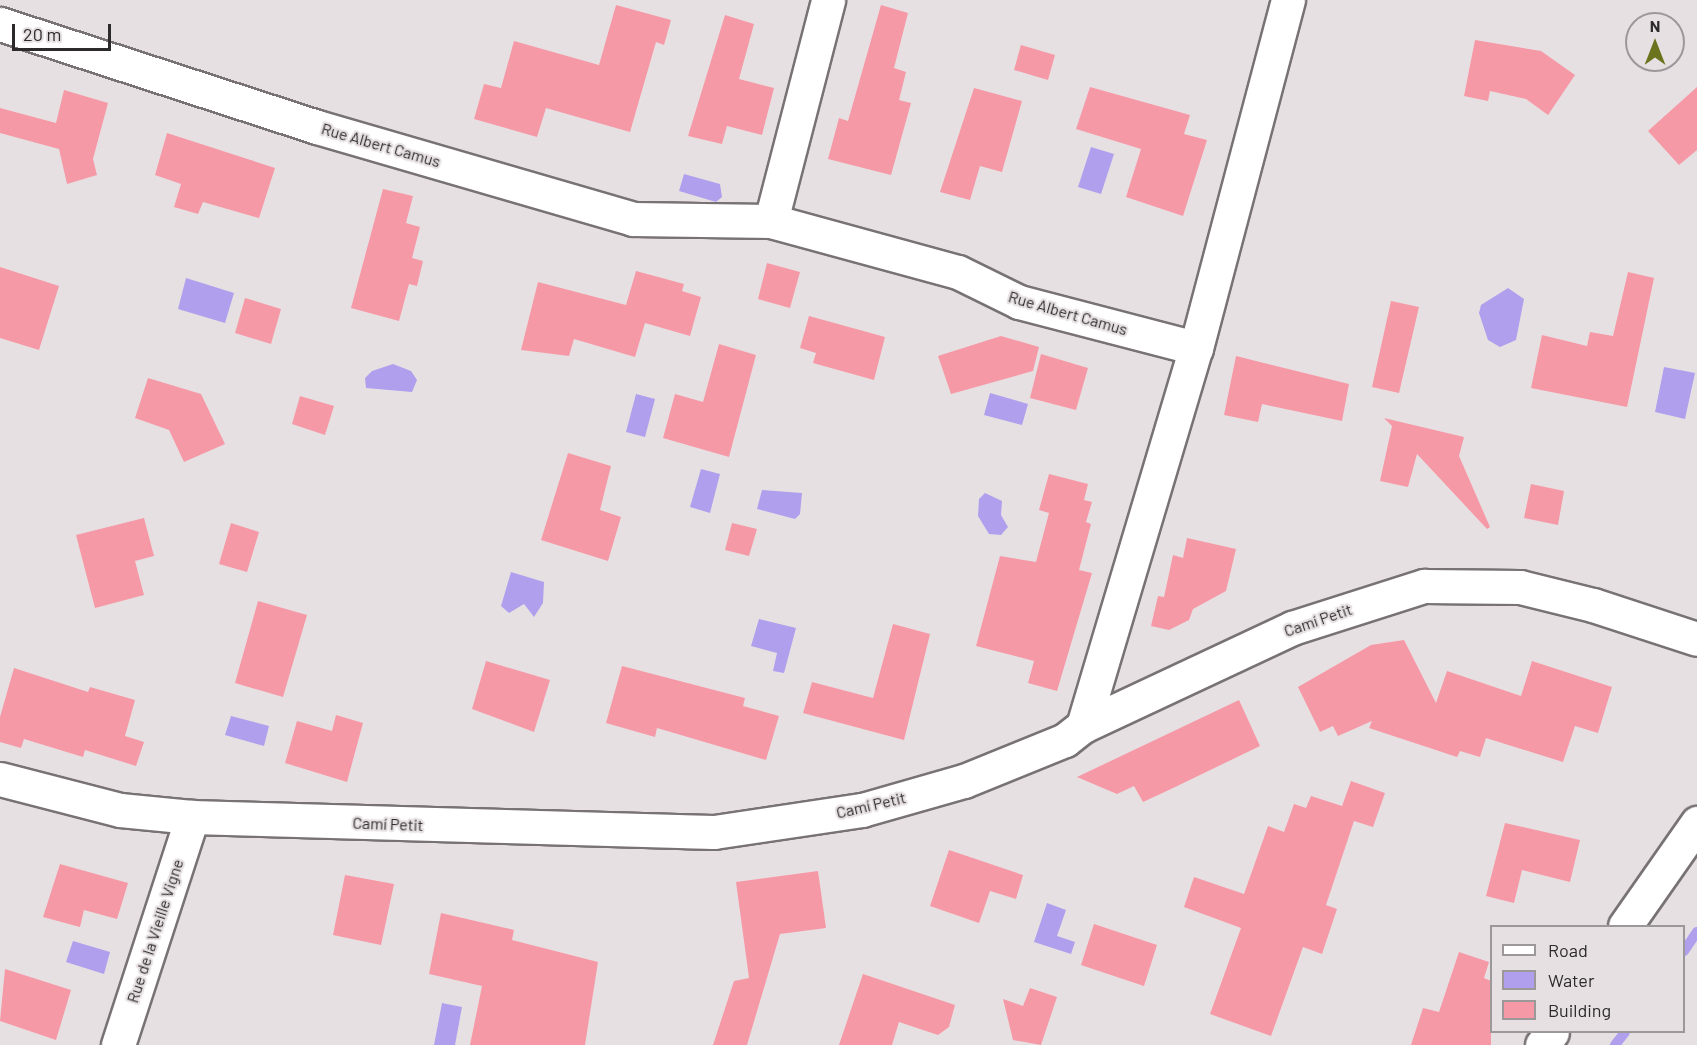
<!DOCTYPE html>
<html>
<head>
<meta charset="utf-8">
<style>
  body { margin:0 }
  #map { position:relative; width:1697px; height:1045px; overflow:hidden; background:#e7e0e3; font-family:Barlow,sans-serif }
  div>[style] { position:absolute }
  [style*='--x'] { left:calc(var(--x)*1px); top:calc(var(--y)*1px); width:calc(var(--w)*1px); rotate:calc(var(--a)*1deg) }
  .water>* { inset:0; background:#af9fed }
  .stream>* { height:10px; margin:-5px; padding:0 5px; transform-origin:5px; border-radius:5px; background:#af9fed }
  .building>* { inset:0; background:#f699a6 }
  .roads { filter:drop-shadow(2px 0 #787275) drop-shadow(-2px 0 #787275) drop-shadow(0 2px #787275) drop-shadow(0 -2px #787275) }
  .minor>* { height:33px; margin:-16.5px; padding:0 16.5px; transform-origin:16.5px; border-radius:16.5px; background:#fff }
  span { translate:-50% -50%; white-space:nowrap; text-align:center; line-height:1.15; -webkit-text-stroke:4.5px #e7e0e3; paint-order:stroke }
  .street-label { font-size:16px; color:#2c2a2b }
  .legend { position:absolute; left:1490px; top:925px; width:195px; height:108px; box-sizing:border-box; background:#e7e0e3; border:2px solid #9c9799; margin:0; padding:8px 10px; list-style:none; font-size:18px; color:#2c2a2b }
  .legend li { display:flex; align-items:center; gap:12px; height:30px }
  .legend b { width:30px; border:2px solid #9c9799 }
  .north { position:absolute; left:1625px; top:12px; width:60px; height:60px; box-sizing:border-box; background:#e7e0e3; border:2px solid #9c9799; border-radius:50%; rotate:0deg; font-size:16px; font-weight:700; line-height:24px; text-align:center; color:#2c2a2b }
  .north::after { content:''; display:block; margin:auto; width:21px; height:27px; background:#6b731c; clip-path:polygon(50% 0,100% 100%,50% 72%,0 100%) }
  .scale { position:absolute; left:12px; top:24px; width:99px; height:27px; box-sizing:border-box; border:3px solid #2c2a2b; border-top:0; padding-left:8px; font-size:18px; line-height:21px; white-space:nowrap; color:#2c2a2b; -webkit-text-stroke:4px #e7e0e3; paint-order:stroke }
</style>
</head>
<body>
<div id="map">
  <div class="water">
    <i style="clip-path:polygon(1091px 147px,1114px 154px,1101px 194px,1078px 187px)"></i>
    <i style="clip-path:polygon(684px 174px,720px 184px,722px 197px,716px 202px,679px 191px)"></i>
    <i style="clip-path:polygon(186px 278px,234px 293px,225px 323px,178px 309px)"></i>
    <i style="clip-path:polygon(1508px 288px,1524px 299px,1516px 340px,1500px 347px,1488px 340px,1479px 313px,1481px 305px)"></i>
    <i style="clip-path:polygon(393px 364px,411px 371px,417px 380px,412px 392px,366px 388px,365px 378px,372px 371px)"></i>
    <i style="clip-path:polygon(1664px 367px,1695px 373px,1685px 419px,1655px 412px)"></i>
    <i style="clip-path:polygon(990px 393px,1028px 404px,1022px 425px,984px 415px)"></i>
    <i style="clip-path:polygon(636px 394px,655px 399px,645px 437px,626px 432px)"></i>
    <i style="clip-path:polygon(701px 469px,720px 474px,710px 513px,690px 507px)"></i>
    <i style="clip-path:polygon(762px 490px,802px 493px,800px 514px,795px 519px,757px 509px)"></i>
    <i style="clip-path:polygon(985px 493px,1002px 501px,1001px 515px,1008px 527px,1001px 535px,989px 534px,978px 516px,979px 499px)"></i>
    <i style="clip-path:polygon(511px 572px,544px 582px,543px 603px,534px 617px,524px 604px,509px 613px,501px 606px)"></i>
    <i style="clip-path:polygon(759px 619px,796px 628px,784px 673px,773px 671px,777px 653px,751px 646px)"></i>
    <i style="clip-path:polygon(231px 716px,269px 726px,264px 746px,225px 735px)"></i>
    <i style="clip-path:polygon(1047px 903px,1066px 910px,1057px 936px,1075px 942px,1071px 954px,1034px 942px)"></i>
    <i style="clip-path:polygon(73px 941px,110px 952px,104px 974px,66px 962px)"></i>
    <i style="clip-path:polygon(442px 1003px,462px 1007px,455px 1045px,434px 1045px)"></i>
  </div>
  <div class="stream">
    <i style="--x:1684;--y:951;--w:23;--a:-56"></i>
    <i style="--x:1615;--y:1045;--w:16;--a:-52"></i>
  </div>
  <div class="building">
    <i style="clip-path:polygon(616px 5px,671px 20px,664px 45px,656px 42px,630px 132px,546px 108px,537px 137px,474px 119px,484px 84px,501px 88px,514px 41px,599px 65px)"></i>
    <i style="clip-path:polygon(881px 5px,908px 13px,894px 68px,906px 72px,899px 100px,911px 103px,891px 175px,828px 159px,839px 118px,848px 121px)"></i>
    <i style="clip-path:polygon(725px 15px,754px 24px,739px 79px,774px 88px,762px 135px,727px 126px,722px 144px,688px 136px)"></i>
    <i style="clip-path:polygon(1475px 40px,1541px 51px,1575px 75px,1548px 115px,1526px 99px,1490px 91px,1488px 101px,1464px 96px)"></i>
    <i style="clip-path:polygon(1021px 45px,1055px 55px,1048px 80px,1014px 70px)"></i>
    <i style="clip-path:polygon(1090px 87px,1190px 115px,1184px 134px,1207px 140px,1183px 216px,1126px 197px,1141px 149px,1076px 129px)"></i>
    <i style="clip-path:polygon(1697px 87px,1697px 150px,1679px 165px,1648px 131px)"></i>
    <i style="clip-path:polygon(974px 88px,1022px 101px,1002px 172px,980px 166px,970px 200px,940px 192px)"></i>
    <i style="clip-path:polygon(64px 90px,108px 103px,93px 159px,97px 175px,67px 184px,59px 149px,0 133px,0 108px,56px 123px)"></i>
    <i style="clip-path:polygon(167px 133px,275px 168px,259px 218px,203px 202px,198px 214px,174px 207px,181px 184px,155px 175px)"></i>
    <i style="clip-path:polygon(383px 189px,413px 196px,406px 223px,420px 227px,412px 258px,423px 261px,417px 286px,409px 284px,399px 321px,351px 308px)"></i>
    <i style="clip-path:polygon(767px 263px,800px 272px,790px 308px,758px 299px)"></i>
    <i style="clip-path:polygon(0 267px,59px 286px,39px 350px,0 338px)"></i>
    <i style="clip-path:polygon(636px 271px,684px 284px,682px 291px,701px 297px,690px 336px,645px 323px,635px 357px,574px 339px,569px 356px,521px 350px,538px 282px,626px 305px)"></i>
    <i style="clip-path:polygon(1628px 272px,1654px 278px,1627px 407px,1531px 388px,1542px 335px,1587px 346px,1590px 332px,1613px 336px)"></i>
    <i style="clip-path:polygon(245px 298px,281px 309px,271px 344px,235px 333px)"></i>
    <i style="clip-path:polygon(1391px 301px,1419px 307px,1399px 393px,1372px 387px)"></i>
    <i style="clip-path:polygon(809px 316px,885px 337px,874px 380px,813px 363px,816px 353px,800px 348px)"></i>
    <i style="clip-path:polygon(1001px 336px,1039px 347px,1033px 371px,951px 394px,938px 356px)"></i>
    <i style="clip-path:polygon(719px 344px,756px 355px,729px 457px,663px 438px,675px 394px,703px 402px)"></i>
    <i style="clip-path:polygon(1041px 354px,1088px 368px,1076px 410px,1030px 398px)"></i>
    <i style="clip-path:polygon(1236px 356px,1349px 384px,1342px 421px,1262px 404px,1258px 422px,1224px 415px)"></i>
    <i style="clip-path:polygon(148px 378px,201px 394px,225px 444px,184px 462px,169px 430px,135px 418px)"></i>
    <i style="clip-path:polygon(300px 396px,334px 406px,325px 435px,292px 424px)"></i>
    <i style="clip-path:polygon(1384px 418px,1464px 437px,1459px 456px,1490px 527px,1487px 529px,1417px 454px,1408px 487px,1380px 481px,1392px 426px)"></i>
    <i style="clip-path:polygon(568px 453px,611px 466px,600px 510px,621px 517px,608px 561px,541px 540px)"></i>
    <i style="clip-path:polygon(1049px 474px,1088px 484px,1084px 500px,1092px 502px,1086px 522px,1091px 524px,1079px 570px,1092px 573px,1057px 691px,1028px 683px,1034px 661px,976px 646px,1000px 556px,1036px 562px,1049px 513px,1039px 510px)"></i>
    <i style="clip-path:polygon(1531px 484px,1564px 491px,1558px 525px,1524px 518px)"></i>
    <i style="clip-path:polygon(144px 518px,154px 556px,135px 561px,144px 595px,95px 608px,76px 535px)"></i>
    <i style="clip-path:polygon(231px 523px,259px 532px,247px 572px,219px 564px)"></i>
    <i style="clip-path:polygon(732px 523px,757px 529px,749px 556px,725px 550px)"></i>
    <i style="clip-path:polygon(1187px 538px,1236px 549px,1226px 591px,1193px 609px,1189px 620px,1169px 630px,1151px 626px,1158px 596px,1164px 597px,1173px 555px,1183px 558px)"></i>
    <i style="clip-path:polygon(258px 601px,307px 615px,283px 697px,235px 683px)"></i>
    <i style="clip-path:polygon(893px 624px,930px 634px,904px 740px,803px 713px,812px 682px,873px 698px)"></i>
    <i style="clip-path:polygon(1404px 640px,1436px 703px,1447px 671px,1521px 696px,1532px 661px,1612px 687px,1598px 733px,1575px 726px,1563px 762px,1486px 738px,1480px 757px,1460px 751px,1457px 757px,1369px 728px,1372px 721px,1338px 736px,1333px 726px,1320px 732px,1298px 687px,1371px 645px)"></i>
    <i style="clip-path:polygon(486px 661px,550px 680px,534px 732px,472px 709px)"></i>
    <i style="clip-path:polygon(622px 666px,745px 698px,743px 706px,779px 716px,766px 760px,657px 728px,655px 737px,606px 723px)"></i>
    <i style="clip-path:polygon(14px 668px,88px 692px,90px 687px,135px 700px,125px 736px,144px 742px,136px 766px,85px 750px,83px 757px,24px 739px,21px 748px,0 742px,0 717px)"></i>
    <i style="clip-path:polygon(1239px 700px,1260px 746px,1171px 789px,1143px 802px,1134px 786px,1117px 794px,1077px 777px)"></i>
    <i style="clip-path:polygon(336px 715px,363px 723px,347px 782px,285px 763px,297px 721px,332px 731px)"></i>
    <i style="clip-path:polygon(1351px 781px,1385px 793px,1373px 827px,1354px 821px,1326px 905px,1337px 909px,1322px 954px,1303px 947px,1271px 1036px,1210px 1014px,1241px 928px,1184px 907px,1194px 877px,1244px 894px,1268px 826px,1284px 832px,1294px 804px,1306px 808px,1311px 796px,1342px 806px)"></i>
    <i style="clip-path:polygon(1505px 823px,1580px 840px,1570px 882px,1522px 870px,1514px 903px,1486px 896px)"></i>
    <i style="clip-path:polygon(949px 850px,1023px 875px,1016px 899px,990px 891px,979px 923px,930px 906px)"></i>
    <i style="clip-path:polygon(60px 864px,128px 883px,117px 919px,84px 910px,80px 927px,43px 917px)"></i>
    <i style="clip-path:polygon(818px 871px,826px 928px,780px 934px,747px 1045px,713px 1045px,734px 981px,749px 978px,736px 882px)"></i>
    <i style="clip-path:polygon(345px 875px,394px 884px,381px 945px,333px 935px)"></i>
    <i style="clip-path:polygon(441px 913px,514px 930px,512px 940px,598px 962px,585px 1045px,470px 1045px,482px 986px,429px 974px)"></i>
    <i style="clip-path:polygon(1094px 924px,1157px 945px,1144px 986px,1081px 965px)"></i>
    <i style="clip-path:polygon(1459px 952px,1489px 962px,1484px 978px,1491px 981px,1491px 1045px,1411px 1045px,1423px 1008px,1439px 1012px)"></i>
    <i style="clip-path:polygon(5px 969px,71px 990px,56px 1040px,0 1021px)"></i>
    <i style="clip-path:polygon(863px 974px,955px 1005px,949px 1027px,938px 1035px,899px 1022px,892px 1045px,839px 1045px)"></i>
    <i style="clip-path:polygon(1030px 988px,1057px 997px,1041px 1045px,1013px 1040px,1003px 999px,1023px 1006px)"></i>
  </div>
  <div class="roads">
    <div class="minor">
      <i style="--x:0;--y:24;--w:333;--a:18"></i>
      <i style="--x:317;--y:127;--w:329;--a:16.2"></i>
      <i style="--x:633;--y:219;--w:138;--a:0.8"></i>
      <i style="--x:771;--y:221;--w:194;--a:15.3"></i>
      <i style="--x:958;--y:272;--w:68;--a:26.2"></i>
      <i style="--x:1019;--y:302;--w:183;--a:14.6"></i>
      <i style="--x:771;--y:221;--w:228;--a:-75.5"></i>
      <i style="--x:1083;--y:726;--w:395;--a:-73.4"></i>
      <i style="--x:1196;--y:348;--w:360;--a:-75.2"></i>
      <i style="--x:0;--y:779;--w:124;--a:14.5"></i>
      <i style="--x:120;--y:810;--w:72;--a:5.6"></i>
      <i style="--x:192;--y:817;--w:522;--a:1.65"></i>
      <i style="--x:714;--y:832;--w:150;--a:-8.5"></i>
      <i style="--x:862;--y:810;--w:106;--a:-15.9"></i>
      <i style="--x:964;--y:781;--w:109;--a:-22.1"></i>
      <i style="--x:1065;--y:740;--w:23;--a:-38"></i>
      <i style="--x:1083;--y:726;--w:231;--a:-25.1"></i>
      <i style="--x:1292;--y:628;--w:139;--a:-17.7"></i>
      <i style="--x:1424;--y:586;--w:96;--a:0.6"></i>
      <i style="--x:1520;--y:587;--w:75;--a:13.9"></i>
      <i style="--x:1593;--y:605;--w:109;--a:18.1"></i>
      <i style="--x:1625;--y:926;--w:126;--a:-55"></i>
      <i style="--x:118;--y:1045;--w:240;--a:-72"></i>
      <i style="--x:1542;--y:1045;--w:16;--a:-52"></i>
    </div>
  </div>
  <div class="street-label">
    <span style="left:381px;top:145px;rotate:16deg">Rue Albert Camus</span>
    <span style="left:1068px;top:313px;rotate:16deg">Rue Albert Camus</span>
    <span style="left:1318px;top:620px;rotate:-19deg">Camí Petit</span>
    <span style="left:871px;top:805px;rotate:-13deg">Camí Petit</span>
    <span style="left:388px;top:824px;rotate:2deg">Camí Petit</span>
    <span style="left:155px;top:931px;rotate:-72deg">Rue de la Vieille Vigne</span>
  </div>
  <ul class="legend">
  <li><b style="height:8px;background:#fff"></b>Road</li>
  <li><b style="height:16px;background:#af9fed"></b>Water</li>
  <li><b style="height:16px;background:#f699a6"></b>Building</li>
  </ul>
  <div class="north">N</div>
  <div class="scale">20 m</div>
</div>
</body>
</html>
